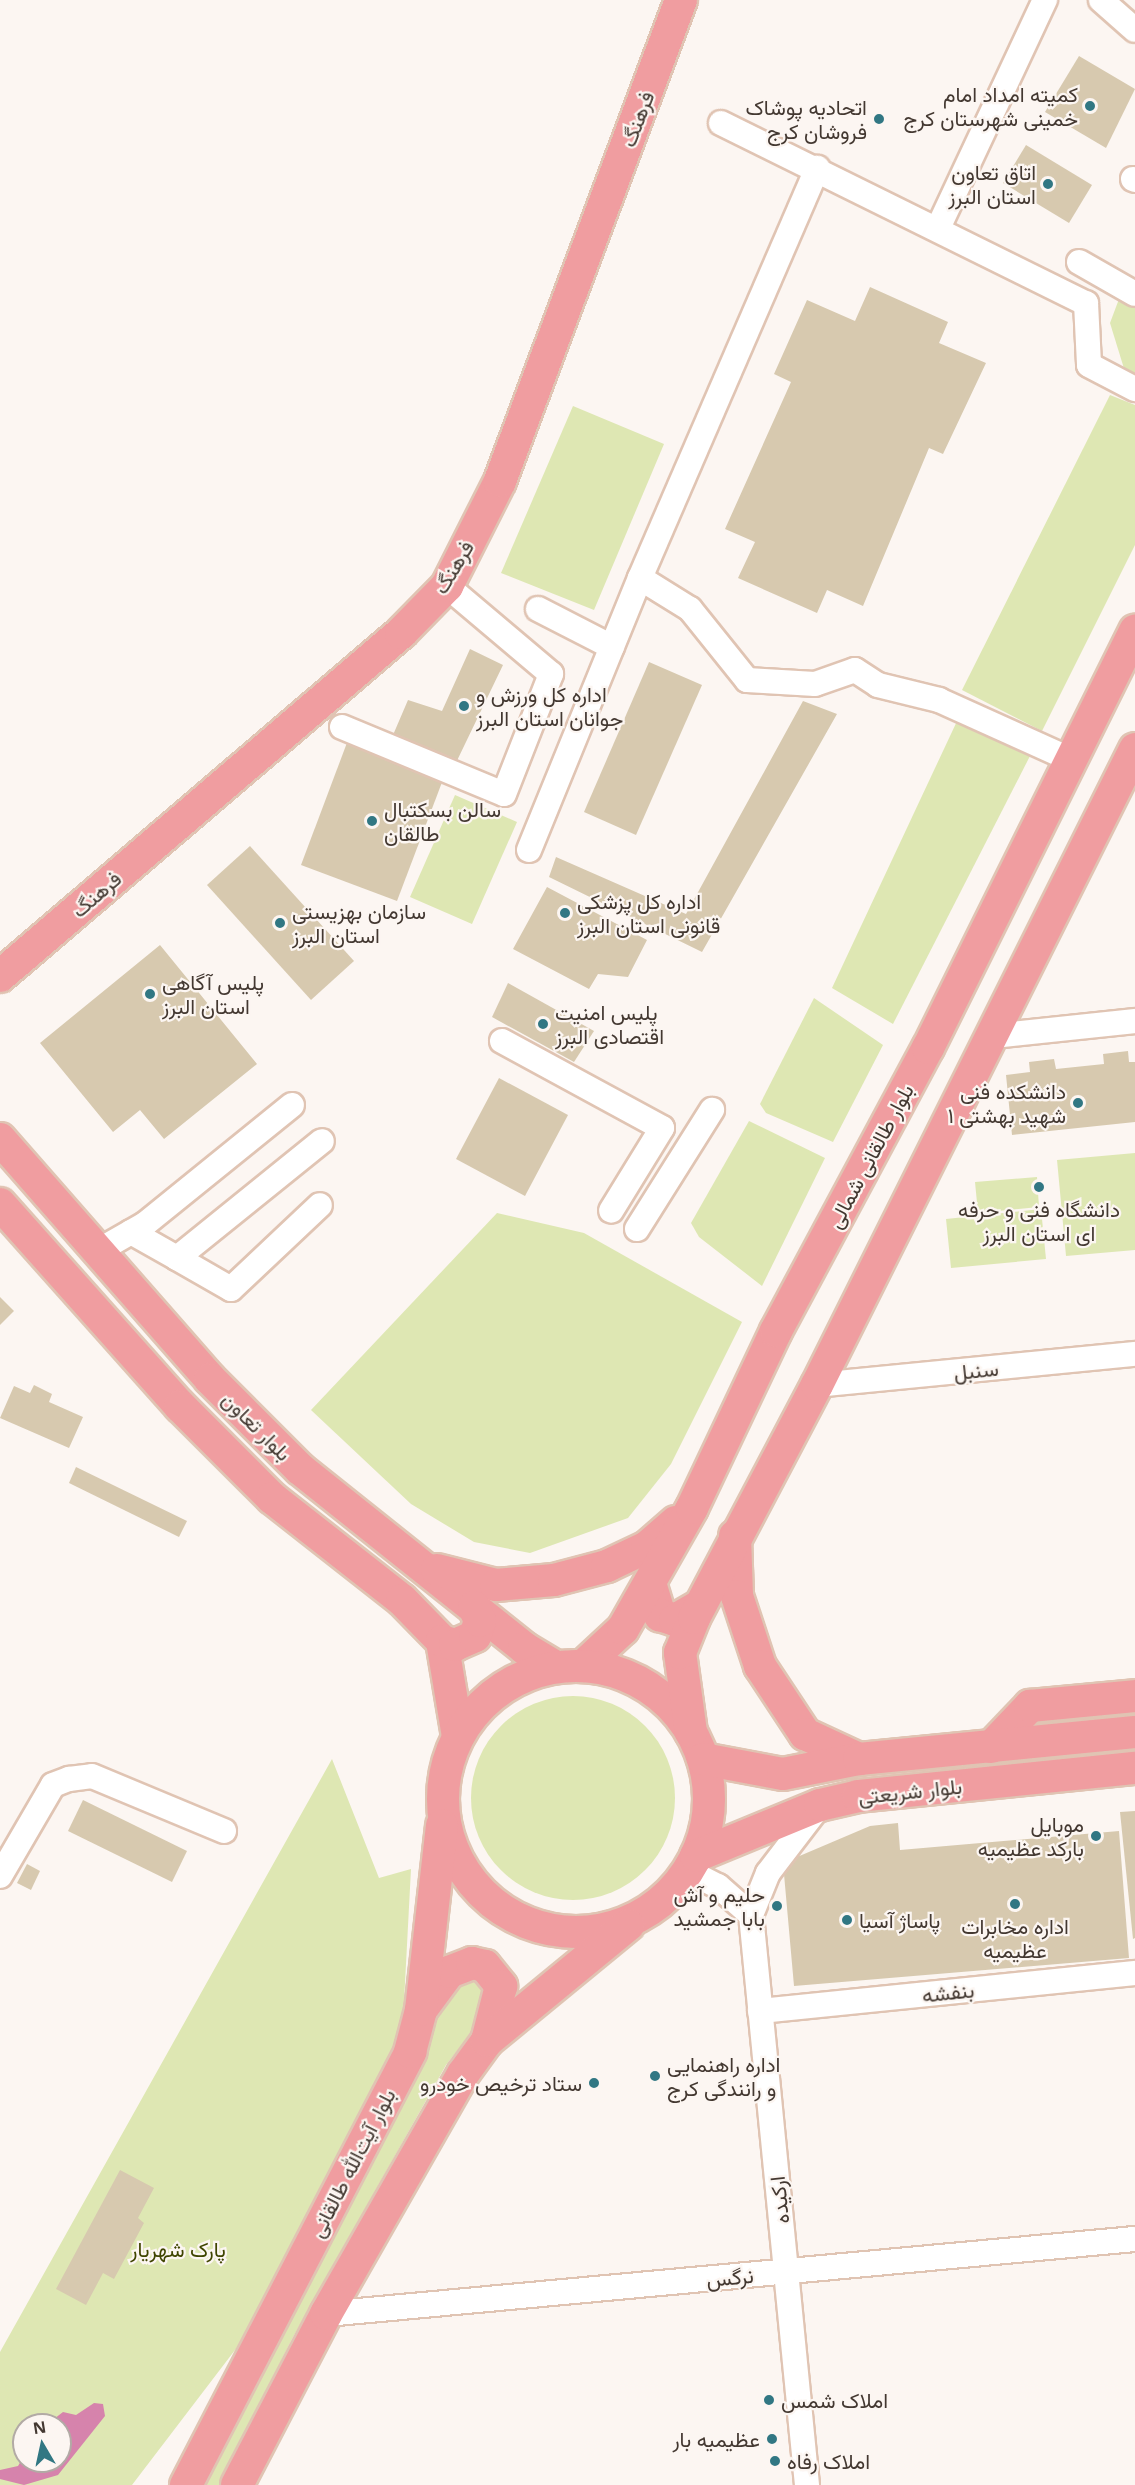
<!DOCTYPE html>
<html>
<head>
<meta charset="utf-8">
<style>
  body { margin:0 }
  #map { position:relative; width:1135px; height:2485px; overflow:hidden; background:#fcf6f2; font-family:"Open Sans",Vazirmatn,sans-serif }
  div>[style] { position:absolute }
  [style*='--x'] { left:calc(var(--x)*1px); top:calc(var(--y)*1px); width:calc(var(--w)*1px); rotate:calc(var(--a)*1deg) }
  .green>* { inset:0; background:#dee7b3 }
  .round { border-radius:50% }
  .water>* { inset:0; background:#d683ac }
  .building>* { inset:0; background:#d7c9af }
  .roads { filter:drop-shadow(2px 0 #e0c4b3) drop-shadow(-2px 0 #e0c4b3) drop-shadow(0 2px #e0c4b3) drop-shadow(0 -2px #e0c4b3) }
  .minor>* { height:24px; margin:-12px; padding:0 12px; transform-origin:12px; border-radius:12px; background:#fff }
  .major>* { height:32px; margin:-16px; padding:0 16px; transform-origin:16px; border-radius:16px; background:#f09da0 }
  .major>.ring { margin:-16px; padding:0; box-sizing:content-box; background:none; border:32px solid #f09da0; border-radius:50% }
  .dots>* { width:16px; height:16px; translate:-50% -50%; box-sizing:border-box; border:3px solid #fcf6f2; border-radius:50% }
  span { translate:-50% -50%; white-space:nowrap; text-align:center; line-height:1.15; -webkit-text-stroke:4.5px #fcf6f2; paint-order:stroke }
  .poi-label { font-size:21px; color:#433831 }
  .right { translate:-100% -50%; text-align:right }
  .left { translate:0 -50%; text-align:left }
  .street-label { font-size:21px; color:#433831 }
  .park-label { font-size:21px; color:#3f4500 }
  .north { position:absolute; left:12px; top:2413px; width:60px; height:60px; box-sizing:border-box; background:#fcf6f2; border:2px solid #b2aaa5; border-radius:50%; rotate:351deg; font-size:16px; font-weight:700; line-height:24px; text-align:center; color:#433831 }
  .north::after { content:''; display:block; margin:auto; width:21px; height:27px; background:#317783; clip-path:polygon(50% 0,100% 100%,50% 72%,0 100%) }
</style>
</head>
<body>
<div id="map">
  <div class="green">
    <i style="clip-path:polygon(1119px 299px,1135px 308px,1135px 379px,1126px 375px,1110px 323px)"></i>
    <i style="clip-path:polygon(1110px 395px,1135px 405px,1135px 545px,1042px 731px,962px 690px)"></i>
    <i style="clip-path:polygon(573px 406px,664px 444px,594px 610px,501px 573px)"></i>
    <i style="clip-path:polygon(958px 719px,1030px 756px,893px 1024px,832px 988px)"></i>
    <i style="clip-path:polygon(455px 795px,517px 822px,472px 924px,410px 897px)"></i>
    <i style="clip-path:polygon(814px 998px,883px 1045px,833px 1142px,766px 1113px,760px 1104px)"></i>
    <i style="clip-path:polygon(749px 1121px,825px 1158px,762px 1286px,699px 1237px,691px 1223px)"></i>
    <i style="clip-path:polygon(1135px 1153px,1135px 1250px,1066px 1256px,1057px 1160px)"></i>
    <i style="clip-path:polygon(1037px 1177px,1039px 1207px,978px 1213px,975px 1182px)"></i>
    <i style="clip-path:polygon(1041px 1209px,1046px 1259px,951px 1268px,946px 1219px)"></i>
    <i style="clip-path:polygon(497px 1213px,584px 1233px,742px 1322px,671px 1464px,628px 1518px,530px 1553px,474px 1542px,411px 1504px,311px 1410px)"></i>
    <i class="round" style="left:471px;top:1696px;width:204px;height:204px"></i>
    <i style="clip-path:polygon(evenodd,332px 1759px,379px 1878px,411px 1869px,402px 2040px,267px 2308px,132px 2485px,0 2485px,0 2352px,332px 1759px,24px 2425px,60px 2425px,60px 2461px,24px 2461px,24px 2425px)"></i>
    <i style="clip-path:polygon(471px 1975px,490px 1991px,483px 2018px,446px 2065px,292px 2339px,220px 2485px,204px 2485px,437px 2018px,442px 1993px)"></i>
  </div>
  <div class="water">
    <i style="clip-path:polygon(94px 2403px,103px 2404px,105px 2416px,58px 2475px,24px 2485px,0 2479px,0 2470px,18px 2466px,24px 2456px,24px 2461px,60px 2461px,63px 2430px,50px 2422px,63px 2412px,76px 2415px)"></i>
  </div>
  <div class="building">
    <i style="clip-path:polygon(1079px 56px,1135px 89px,1106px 148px,1045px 112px)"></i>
    <i style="clip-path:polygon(1026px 145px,1092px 185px,1069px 223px,1003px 183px)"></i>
    <i style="clip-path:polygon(870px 287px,948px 322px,939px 343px,986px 363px,943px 454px,929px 448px,863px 606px,827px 590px,817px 613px,738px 578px,755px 542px,725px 529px,791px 382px,774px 374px,807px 300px,855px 321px)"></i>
    <i style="clip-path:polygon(470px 649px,503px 665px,453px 769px,390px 742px,408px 700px,442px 711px)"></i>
    <i style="clip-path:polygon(649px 662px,702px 685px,636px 835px,584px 812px)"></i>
    <i style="clip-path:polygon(803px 701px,837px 714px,702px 952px,549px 877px,556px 857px,686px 914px)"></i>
    <i style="clip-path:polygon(348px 740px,444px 777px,397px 901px,301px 865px)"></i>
    <i style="clip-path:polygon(250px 846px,354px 961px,311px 1000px,207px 885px)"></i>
    <i style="clip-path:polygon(547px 887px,647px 940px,628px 977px,598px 974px,589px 989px,513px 949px)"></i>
    <i style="clip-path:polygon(160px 945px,257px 1064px,164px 1139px,140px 1110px,113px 1132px,40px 1043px)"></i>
    <i style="clip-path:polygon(508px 983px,594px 1031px,574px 1062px,492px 1017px)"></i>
    <i style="clip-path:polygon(1128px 1051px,1129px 1062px,1135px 1062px,1135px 1122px,1012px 1135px,1006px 1075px,1030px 1072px,1029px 1062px,1054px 1059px,1056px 1069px,1104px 1064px,1103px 1054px)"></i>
    <i style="clip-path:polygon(499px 1078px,568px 1115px,525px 1196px,456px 1159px)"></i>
    <i style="clip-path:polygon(0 1297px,14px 1311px,0 1325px)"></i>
    <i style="clip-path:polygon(34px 1385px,52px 1394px,49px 1402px,83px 1417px,69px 1448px,0 1418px,14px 1386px,30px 1393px)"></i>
    <i style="clip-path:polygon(76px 1467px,187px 1521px,179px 1537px,69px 1483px)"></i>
    <i style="clip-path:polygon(83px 1800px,187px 1851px,172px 1882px,68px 1831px)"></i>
    <i style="clip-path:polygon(1135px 1811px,1135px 1938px,1133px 1939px,1120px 1812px)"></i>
    <i style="clip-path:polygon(898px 1823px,900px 1850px,1119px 1831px,1129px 1958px,794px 1986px,783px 1863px,870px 1826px)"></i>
    <i style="clip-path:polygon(27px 1864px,40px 1871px,31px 1890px,17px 1883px)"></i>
    <i style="clip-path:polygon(120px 2170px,154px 2188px,138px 2218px,144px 2223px,114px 2279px,103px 2273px,86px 2305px,56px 2289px)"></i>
  </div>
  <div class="roads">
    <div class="minor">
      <i style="--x:1101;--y:0;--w:45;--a:41.4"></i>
      <i style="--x:721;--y:123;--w:407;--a:26.3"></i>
      <i style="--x:1086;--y:303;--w:62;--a:87.2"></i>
      <i style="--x:1089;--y:365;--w:52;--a:27.6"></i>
      <i style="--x:1133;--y:179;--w:2;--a:27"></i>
      <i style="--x:939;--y:226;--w:250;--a:-64.9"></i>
      <i style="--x:1079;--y:262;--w:64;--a:29.7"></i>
      <i style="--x:640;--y:578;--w:447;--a:-66.6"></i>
      <i style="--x:538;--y:609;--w:83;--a:27.2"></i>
      <i style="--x:342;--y:727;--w:175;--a:22.5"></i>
      <i style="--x:504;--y:794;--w:129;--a:-68.6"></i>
      <i style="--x:551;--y:674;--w:136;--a:-139.8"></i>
      <i style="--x:529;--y:850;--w:294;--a:-67.8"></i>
      <i style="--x:640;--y:578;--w:59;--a:31.8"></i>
      <i style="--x:690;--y:609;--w:91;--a:51.2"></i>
      <i style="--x:747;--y:680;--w:68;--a:3.4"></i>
      <i style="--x:815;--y:684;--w:42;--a:-19.3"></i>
      <i style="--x:855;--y:670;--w:27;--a:33"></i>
      <i style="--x:878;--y:685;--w:63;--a:13.8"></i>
      <i style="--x:939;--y:700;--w:148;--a:24.3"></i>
      <i style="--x:993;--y:1036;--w:143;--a:-6"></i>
      <i style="--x:502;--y:1041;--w:182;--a:28.5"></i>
      <i style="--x:662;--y:1128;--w:97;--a:121.6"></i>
      <i style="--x:637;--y:1229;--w:141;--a:-57.8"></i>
      <i style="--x:131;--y:1232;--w:53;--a:29.5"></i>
      <i style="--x:177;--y:1258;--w:186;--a:-38.9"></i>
      <i style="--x:98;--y:1251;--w:54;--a:-29.9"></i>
      <i style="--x:145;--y:1224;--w:189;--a:-39"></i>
      <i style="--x:177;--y:1258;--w:62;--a:29.9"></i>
      <i style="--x:231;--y:1289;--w:122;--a:-43.3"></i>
      <i style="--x:817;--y:1385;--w:320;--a:-5.6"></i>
      <i style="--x:688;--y:1871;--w:34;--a:27"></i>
      <i style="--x:718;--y:1886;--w:44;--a:41.3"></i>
      <i style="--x:0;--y:1876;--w:105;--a:-59.8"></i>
      <i style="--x:53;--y:1785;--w:17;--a:-21"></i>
      <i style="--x:69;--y:1779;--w:23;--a:-7"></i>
      <i style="--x:92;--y:1776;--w:143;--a:22.6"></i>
      <i style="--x:760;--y:2011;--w:377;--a:-5.8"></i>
      <i style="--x:326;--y:2314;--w:812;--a:-5.3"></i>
      <i style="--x:807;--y:2485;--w:573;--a:-95.61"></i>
      <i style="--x:751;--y:1915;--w:45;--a:-68"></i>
      <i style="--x:768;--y:1873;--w:86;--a:-52.6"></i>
    </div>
    <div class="major">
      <i style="--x:0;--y:976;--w:528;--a:-40.54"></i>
      <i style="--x:401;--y:633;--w:66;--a:-45.6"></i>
      <i style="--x:447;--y:586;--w:118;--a:-63.2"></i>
      <i style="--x:500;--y:481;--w:514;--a:-69.38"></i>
      <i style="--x:0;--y:1139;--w:319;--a:48.8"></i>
      <i style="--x:210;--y:1379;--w:127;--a:45"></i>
      <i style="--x:300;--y:1469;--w:287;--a:38.6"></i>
      <i style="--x:524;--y:1648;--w:37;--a:31"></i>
      <i style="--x:0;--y:1204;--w:271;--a:48.3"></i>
      <i style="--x:180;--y:1406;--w:130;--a:45"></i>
      <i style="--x:272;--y:1498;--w:165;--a:38.1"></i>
      <i style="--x:402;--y:1600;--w:57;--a:45.7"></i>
      <i style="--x:442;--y:1641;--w:97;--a:80.5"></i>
      <i style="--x:735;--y:1536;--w:60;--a:88.1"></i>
      <i style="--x:737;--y:1596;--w:74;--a:71.8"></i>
      <i style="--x:760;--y:1666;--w:82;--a:56.5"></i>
      <i style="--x:805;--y:1734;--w:60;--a:24.8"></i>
      <i style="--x:437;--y:1570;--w:61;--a:14.3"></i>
      <i style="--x:496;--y:1585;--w:58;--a:-4.9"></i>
      <i style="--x:554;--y:1580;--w:55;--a:-14.8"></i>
      <i style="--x:607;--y:1566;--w:44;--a:-25.4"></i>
      <i style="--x:647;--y:1547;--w:38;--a:-41"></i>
      <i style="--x:650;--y:1583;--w:34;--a:73"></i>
      <i style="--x:660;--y:1615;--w:16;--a:18"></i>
      <i style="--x:675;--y:1620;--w:28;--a:-30"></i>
      <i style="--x:442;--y:1641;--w:14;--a:17"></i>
      <i style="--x:455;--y:1645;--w:22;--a:-24"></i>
      <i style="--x:475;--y:1636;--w:16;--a:-72"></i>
      <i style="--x:480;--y:1621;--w:15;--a:-113"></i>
      <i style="--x:583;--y:1666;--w:54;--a:-42.8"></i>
      <i style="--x:623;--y:1629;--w:139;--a:-60.3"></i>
      <i style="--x:692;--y:1508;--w:196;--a:-64.6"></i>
      <i style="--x:776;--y:1331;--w:321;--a:-61.8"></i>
      <i style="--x:928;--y:1048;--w:466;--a:-63.6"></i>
      <i class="ring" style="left:443px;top:1666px;width:234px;height:234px"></i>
      <i style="--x:691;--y:1732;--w:80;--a:-97.9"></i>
      <i style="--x:680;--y:1653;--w:38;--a:-68"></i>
      <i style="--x:694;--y:1618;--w:263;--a:-62.2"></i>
      <i style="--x:817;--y:1385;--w:711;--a:-63.43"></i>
      <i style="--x:991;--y:1747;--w:57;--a:-46.4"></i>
      <i style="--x:1030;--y:1706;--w:105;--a:-5.4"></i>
      <i style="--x:703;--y:1759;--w:81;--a:10.6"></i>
      <i style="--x:783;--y:1774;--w:77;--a:-11.2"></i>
      <i style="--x:859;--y:1759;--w:277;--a:-5.6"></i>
      <i style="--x:696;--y:1856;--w:134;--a:-22.4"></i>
      <i style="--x:820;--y:1805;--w:39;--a:-13"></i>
      <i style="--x:858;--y:1796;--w:278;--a:-5.8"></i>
      <i style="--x:421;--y:2010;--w:47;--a:-53.6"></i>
      <i style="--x:449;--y:1972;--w:25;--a:-21"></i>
      <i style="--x:472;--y:1963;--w:13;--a:13"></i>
      <i style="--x:485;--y:1966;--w:26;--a:51"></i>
      <i style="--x:501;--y:1986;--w:57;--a:104.3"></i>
      <i style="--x:186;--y:2485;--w:488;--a:-62.6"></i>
      <i style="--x:410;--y:2052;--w:43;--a:-75.3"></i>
      <i style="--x:421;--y:2010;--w:186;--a:-83.5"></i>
      <i style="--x:237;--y:2485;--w:193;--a:-62.5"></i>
      <i style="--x:326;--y:2314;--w:276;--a:-60.3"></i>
      <i style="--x:463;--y:2074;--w:41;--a:-54"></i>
      <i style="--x:487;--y:2041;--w:183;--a:-39.4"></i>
    </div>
  </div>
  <div class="dots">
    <i style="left:1090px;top:106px;background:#317783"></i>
    <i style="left:879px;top:119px;background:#317783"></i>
    <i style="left:1048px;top:184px;background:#317783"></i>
    <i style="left:464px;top:706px;background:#317783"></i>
    <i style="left:372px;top:821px;background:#317783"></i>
    <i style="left:565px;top:913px;background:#317783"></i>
    <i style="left:280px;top:923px;background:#317783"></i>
    <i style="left:150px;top:994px;background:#317783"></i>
    <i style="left:543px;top:1024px;background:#317783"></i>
    <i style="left:1078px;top:1103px;background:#317783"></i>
    <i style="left:1039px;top:1187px;background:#317783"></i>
    <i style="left:1096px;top:1836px;background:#317783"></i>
    <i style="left:1015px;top:1904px;background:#317783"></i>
    <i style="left:777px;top:1906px;background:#317783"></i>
    <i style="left:847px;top:1920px;background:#317783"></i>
    <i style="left:655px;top:2076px;background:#317783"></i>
    <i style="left:594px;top:2083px;background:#317783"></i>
    <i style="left:769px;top:2400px;background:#317783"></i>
    <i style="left:772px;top:2439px;background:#317783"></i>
    <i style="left:775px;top:2461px;background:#317783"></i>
  </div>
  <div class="poi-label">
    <span class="right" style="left:1078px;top:106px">کمیته امداد امام<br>خمینی شهرستان کرج</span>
    <span class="right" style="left:867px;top:119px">اتحادیه پوشاک<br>فروشان کرج</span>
    <span class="right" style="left:1036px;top:184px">اتاق تعاون<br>استان البرز</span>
    <span class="left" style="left:476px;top:706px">اداره کل ورزش و<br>جوانان استان البرز</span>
    <span class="left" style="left:384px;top:821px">سالن بسکتبال<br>طالقان</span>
    <span class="left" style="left:577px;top:913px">اداره کل پزشکی<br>قانونی استان البرز</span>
    <span class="left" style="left:292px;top:923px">سازمان بهزیستی<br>استان البرز</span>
    <span class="left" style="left:162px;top:994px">پلیس آگاهی<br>استان البرز</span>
    <span class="left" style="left:555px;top:1024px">پلیس امنیت<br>اقتصادی البرز</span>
    <span class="right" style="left:1066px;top:1103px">دانشکده فنی<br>شهید بهشتی ۱</span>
    <span style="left:1039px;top:1221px">دانشگاه فنی و حرفه<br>ای استان البرز</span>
    <span class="right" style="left:1084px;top:1836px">موبایل<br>بارکد عظیمیه</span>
    <span class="right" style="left:765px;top:1906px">حلیم و آش<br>بابا جمشید</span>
    <span class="left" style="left:859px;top:1920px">پاساژ آسیا</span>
    <span style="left:1015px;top:1938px">اداره مخابرات<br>عظیمیه</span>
    <span class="left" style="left:667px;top:2076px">اداره راهنمایی<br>و رانندگی کرج</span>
    <span class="right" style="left:582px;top:2083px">ستاد ترخیص خودرو</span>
    <span class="left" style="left:781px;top:2400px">املاک شمس</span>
    <span class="right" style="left:760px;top:2439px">عظیمیه بار</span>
    <span class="left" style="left:787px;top:2461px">املاک رفاه</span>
  </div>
  <div class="street-label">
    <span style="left:637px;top:119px;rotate:-69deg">فرهنگ</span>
    <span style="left:453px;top:567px;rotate:-59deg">فرهنگ</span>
    <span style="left:96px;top:894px;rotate:-41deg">فرهنگ</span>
    <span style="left:870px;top:1156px;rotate:-62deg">بلوار طالقانی شمالی</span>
    <span style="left:976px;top:1370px;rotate:-6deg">سنبل</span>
    <span style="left:257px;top:1426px;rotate:45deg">بلوار تعاون</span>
    <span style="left:910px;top:1791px;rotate:-6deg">بلوار شریعتی</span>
    <span style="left:948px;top:1992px;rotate:-6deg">بنفشه</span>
    <span style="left:352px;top:2163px;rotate:-63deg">بلوار آیت‌الله طالقانی</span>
    <span style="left:779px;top:2200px;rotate:-96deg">ارکیده</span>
    <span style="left:730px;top:2277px;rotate:-5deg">نرگس</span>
  </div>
  <div class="park-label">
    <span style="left:178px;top:2249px">پارک شهریار</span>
  </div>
  <div class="north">N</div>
</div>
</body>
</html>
